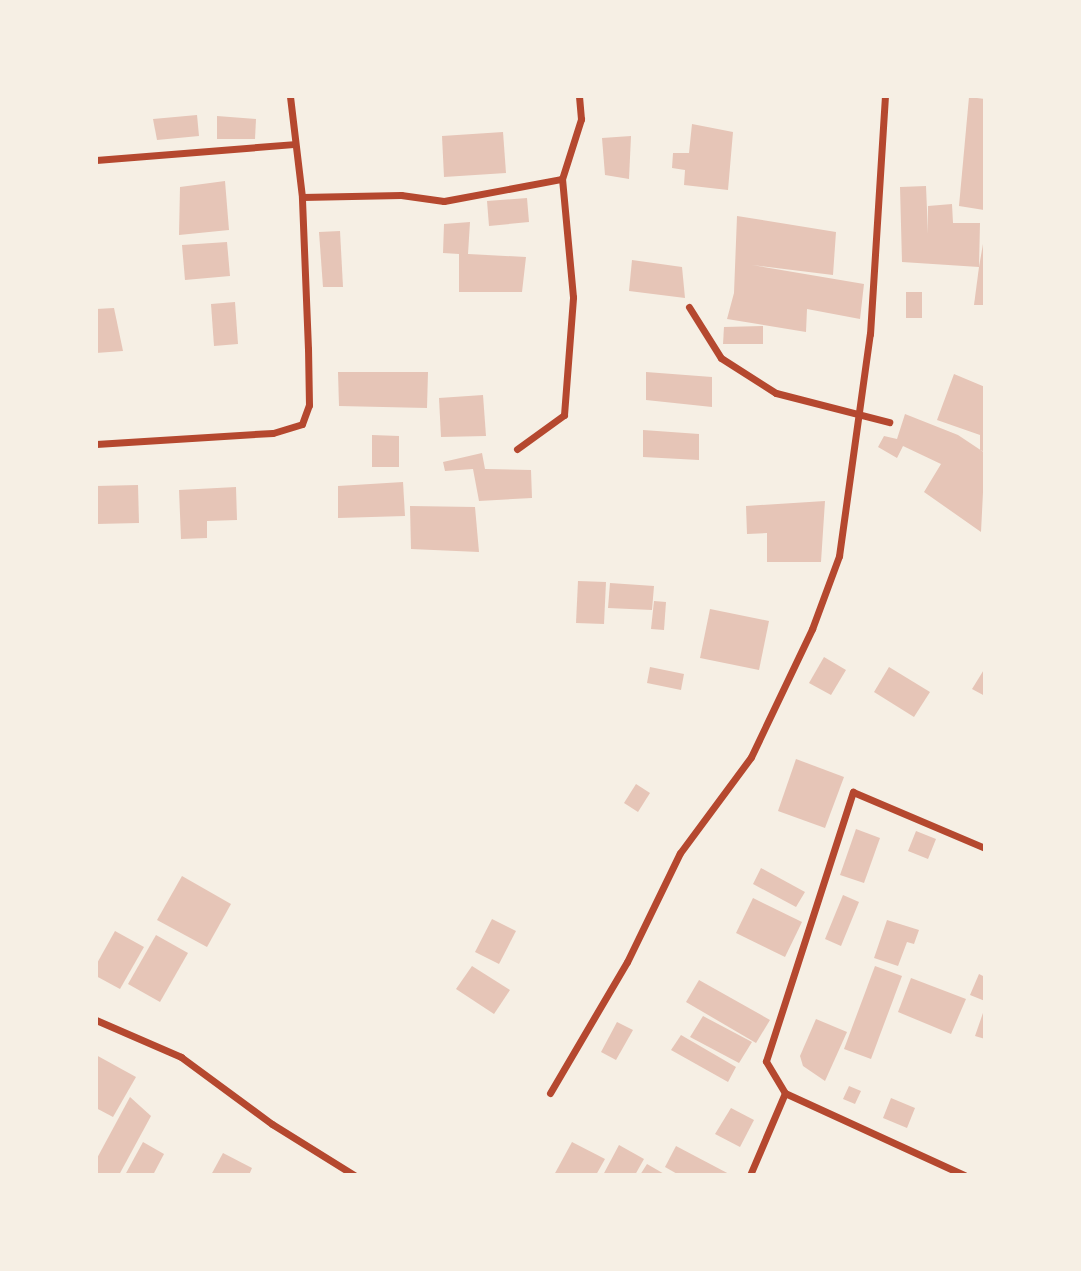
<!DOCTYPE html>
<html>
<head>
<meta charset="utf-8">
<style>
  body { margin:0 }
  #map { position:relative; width:1081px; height:1271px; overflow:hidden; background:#f6efe4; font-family:Barlow,sans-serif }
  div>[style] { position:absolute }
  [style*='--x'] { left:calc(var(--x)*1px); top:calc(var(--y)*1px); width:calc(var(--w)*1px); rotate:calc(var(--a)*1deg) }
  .building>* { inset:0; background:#e6c5b7 }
  .minor>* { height:7px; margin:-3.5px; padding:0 3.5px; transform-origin:3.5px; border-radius:3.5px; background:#b5482f }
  span { translate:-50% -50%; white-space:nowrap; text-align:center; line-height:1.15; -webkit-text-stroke:5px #f6efe4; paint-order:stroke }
  .frame { position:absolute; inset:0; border:98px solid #f6efe4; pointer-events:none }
</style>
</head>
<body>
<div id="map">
  <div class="building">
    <i style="clip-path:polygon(969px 97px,985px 99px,984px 210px,959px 206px)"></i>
    <i style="clip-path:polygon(197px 115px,199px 136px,157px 140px,153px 119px)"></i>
    <i style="clip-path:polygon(217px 116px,256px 119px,255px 139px,217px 139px)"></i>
    <i style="clip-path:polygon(692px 124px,733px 132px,728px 190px,684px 185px,685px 170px,672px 168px,673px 153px,689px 153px)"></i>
    <i style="clip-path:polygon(503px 132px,506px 173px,444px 177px,442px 136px)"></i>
    <i style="clip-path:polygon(631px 136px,629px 179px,605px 175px,602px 138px)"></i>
    <i style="clip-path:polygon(225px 181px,229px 230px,179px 235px,180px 187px)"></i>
    <i style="clip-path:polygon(926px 186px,928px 234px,928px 206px,952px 204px,953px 223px,980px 223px,979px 267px,902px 262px,900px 187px)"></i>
    <i style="clip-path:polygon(527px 198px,529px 222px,489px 226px,487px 201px)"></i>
    <i style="clip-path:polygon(737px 216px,836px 232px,833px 275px,752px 265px,864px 284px,860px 319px,807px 309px,806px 332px,727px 319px,734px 293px)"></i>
    <i style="clip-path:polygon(470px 222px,468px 254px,526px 257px,522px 292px,459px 292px,459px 254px,443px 253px,444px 224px)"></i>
    <i style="clip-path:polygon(340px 231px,343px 287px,323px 287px,319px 232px)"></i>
    <i style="clip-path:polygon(227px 242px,230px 276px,185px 280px,182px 245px)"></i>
    <i style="clip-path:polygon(983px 244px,985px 305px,974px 305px,979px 267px)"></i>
    <i style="clip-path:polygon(632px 260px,682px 267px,685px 298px,629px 291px)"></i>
    <i style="clip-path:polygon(906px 292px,922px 292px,922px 318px,906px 318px)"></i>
    <i style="clip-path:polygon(235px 302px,238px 344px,214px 346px,211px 304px)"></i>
    <i style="clip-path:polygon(114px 308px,123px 351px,96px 353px,96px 309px)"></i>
    <i style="clip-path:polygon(763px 326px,763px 344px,723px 344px,724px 327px)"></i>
    <i style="clip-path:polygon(338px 372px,428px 372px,427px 408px,339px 406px)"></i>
    <i style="clip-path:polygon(646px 372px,712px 377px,712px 407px,646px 400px)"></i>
    <i style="clip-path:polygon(954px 374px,985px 387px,985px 452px,980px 450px,980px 435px,937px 420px)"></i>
    <i style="clip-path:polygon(483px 395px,486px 436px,441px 437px,439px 398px)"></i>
    <i style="clip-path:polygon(905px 414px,958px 435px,985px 453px,981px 532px,924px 492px,941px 464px,903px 446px,897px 458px,878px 447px,884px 436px,897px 439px)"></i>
    <i style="clip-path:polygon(643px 430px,699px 434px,699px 460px,643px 457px)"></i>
    <i style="clip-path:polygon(372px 435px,399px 436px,399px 467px,372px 467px)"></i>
    <i style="clip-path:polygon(482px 453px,485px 469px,531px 470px,532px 498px,479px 501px,473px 469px,445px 471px,443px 462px)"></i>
    <i style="clip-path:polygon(403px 482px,405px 516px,338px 518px,338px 486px)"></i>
    <i style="clip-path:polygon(138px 485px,139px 523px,96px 524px,96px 486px)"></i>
    <i style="clip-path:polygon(236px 487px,237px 520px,207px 521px,207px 538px,181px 539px,179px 490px)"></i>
    <i style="clip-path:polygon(825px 501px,821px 562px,767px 562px,767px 533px,747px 534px,746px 506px)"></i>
    <i style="clip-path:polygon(410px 506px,475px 507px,479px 552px,411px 549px)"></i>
    <i style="clip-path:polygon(578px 581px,606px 582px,604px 624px,576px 623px)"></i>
    <i style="clip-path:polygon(610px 583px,654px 586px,652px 610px,608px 608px)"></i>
    <i style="clip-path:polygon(654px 601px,666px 602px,664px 630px,651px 629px)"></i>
    <i style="clip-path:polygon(710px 609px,769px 621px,759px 670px,700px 658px)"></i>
    <i style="clip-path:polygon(824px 657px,846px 670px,831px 695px,809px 683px)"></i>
    <i style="clip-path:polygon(650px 667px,684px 674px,681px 690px,647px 683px)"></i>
    <i style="clip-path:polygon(889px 667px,930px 692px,914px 717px,874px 692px)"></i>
    <i style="clip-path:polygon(985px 668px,985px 696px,972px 689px)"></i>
    <i style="clip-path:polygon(796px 759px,844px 777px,825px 828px,778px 811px)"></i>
    <i style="clip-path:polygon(636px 784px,650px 793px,638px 812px,624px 803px)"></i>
    <i style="clip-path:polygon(856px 829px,880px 838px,864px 883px,840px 875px)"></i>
    <i style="clip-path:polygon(916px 831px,936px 839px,928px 859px,908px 851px)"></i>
    <i style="clip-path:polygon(761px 868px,805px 892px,796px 907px,753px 884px)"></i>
    <i style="clip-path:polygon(182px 876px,231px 904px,207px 947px,157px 920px)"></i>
    <i style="clip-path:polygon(843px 895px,859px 902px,841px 946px,825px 939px)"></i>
    <i style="clip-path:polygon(753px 898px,802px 922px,785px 957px,736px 933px)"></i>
    <i style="clip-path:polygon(492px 919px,516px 931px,499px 964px,475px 952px)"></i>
    <i style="clip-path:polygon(887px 920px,919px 930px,914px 944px,907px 942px,898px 966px,874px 958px)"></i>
    <i style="clip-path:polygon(115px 931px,144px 947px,120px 989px,96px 976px,96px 965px)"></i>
    <i style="clip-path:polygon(156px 935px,188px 953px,160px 1002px,128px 984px)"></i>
    <i style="clip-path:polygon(472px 966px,510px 990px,494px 1014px,456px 989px)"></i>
    <i style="clip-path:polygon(875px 966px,902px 976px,871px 1059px,844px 1049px)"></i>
    <i style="clip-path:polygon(979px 974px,985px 977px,985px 1001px,970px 995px)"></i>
    <i style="clip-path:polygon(911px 978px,966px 999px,951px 1034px,898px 1012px)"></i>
    <i style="clip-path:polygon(699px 980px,770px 1020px,756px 1043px,686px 1002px)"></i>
    <i style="clip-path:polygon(984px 1010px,985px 1010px,985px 1039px,975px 1036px)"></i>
    <i style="clip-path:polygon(703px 1016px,752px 1042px,739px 1063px,690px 1037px)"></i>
    <i style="clip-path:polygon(816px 1019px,847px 1032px,825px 1081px,803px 1066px,800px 1056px)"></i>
    <i style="clip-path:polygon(617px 1022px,633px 1030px,616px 1060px,601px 1052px)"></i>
    <i style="clip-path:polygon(681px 1035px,736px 1067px,728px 1082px,671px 1050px)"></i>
    <i style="clip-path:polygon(96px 1055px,136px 1077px,113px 1117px,96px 1108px)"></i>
    <i style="clip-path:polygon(849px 1086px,861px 1091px,855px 1104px,843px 1099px)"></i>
    <i style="clip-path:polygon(130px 1097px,151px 1116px,119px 1175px,96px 1175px,96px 1160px)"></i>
    <i style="clip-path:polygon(891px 1098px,915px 1108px,907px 1128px,883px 1118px)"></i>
    <i style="clip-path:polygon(731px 1108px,754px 1120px,740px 1147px,715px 1134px)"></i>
    <i style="clip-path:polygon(143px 1142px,164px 1154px,153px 1175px,125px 1175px)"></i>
    <i style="clip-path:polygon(572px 1142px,605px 1159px,596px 1175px,554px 1175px)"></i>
    <i style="clip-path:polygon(619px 1145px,644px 1159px,635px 1175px,603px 1175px)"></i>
    <i style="clip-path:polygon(676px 1146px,731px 1175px,679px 1175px,665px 1167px)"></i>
    <i style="clip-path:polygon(223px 1153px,252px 1168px,249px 1175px,211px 1175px)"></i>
    <i style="clip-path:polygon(647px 1164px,666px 1175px,640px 1175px)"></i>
  </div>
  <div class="minor">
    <i style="--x:96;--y:160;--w:198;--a:-4.6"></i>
    <i style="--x:302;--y:197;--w:99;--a:-1.2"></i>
    <i style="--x:401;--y:195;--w:43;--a:7.9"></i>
    <i style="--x:444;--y:201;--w:120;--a:-10.6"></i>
    <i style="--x:689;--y:307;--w:60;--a:57.9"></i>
    <i style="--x:721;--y:358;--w:65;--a:32.5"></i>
    <i style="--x:776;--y:393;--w:117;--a:14.4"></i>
    <i style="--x:96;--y:444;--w:177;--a:-3.6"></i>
    <i style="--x:273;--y:433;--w:30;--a:-17"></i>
    <i style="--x:302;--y:424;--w:20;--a:-70"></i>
    <i style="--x:309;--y:405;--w:56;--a:-91"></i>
    <i style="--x:308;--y:349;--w:152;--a:-92.3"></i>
    <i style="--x:302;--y:197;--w:102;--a:-96.8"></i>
    <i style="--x:517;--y:449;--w:58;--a:-35.9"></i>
    <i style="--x:564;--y:415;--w:118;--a:-85.6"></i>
    <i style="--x:573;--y:297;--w:119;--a:-95.3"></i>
    <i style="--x:562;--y:179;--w:63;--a:-72.4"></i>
    <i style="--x:581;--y:119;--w:23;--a:-95"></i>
    <i style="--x:96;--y:1020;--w:93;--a:23.5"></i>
    <i style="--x:181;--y:1057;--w:113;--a:36.4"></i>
    <i style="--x:272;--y:1124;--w:97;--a:31.9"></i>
    <i style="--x:550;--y:1093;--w:152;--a:-59.6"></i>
    <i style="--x:627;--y:962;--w:121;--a:-64.1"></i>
    <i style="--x:680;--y:853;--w:119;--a:-53.5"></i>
    <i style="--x:751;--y:757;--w:142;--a:-64.5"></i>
    <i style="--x:812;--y:629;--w:78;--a:-69.7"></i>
    <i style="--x:839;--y:556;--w:224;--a:-82.1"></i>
    <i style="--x:870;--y:334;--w:238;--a:-86.4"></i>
    <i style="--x:750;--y:1175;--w:89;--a:-66.9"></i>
    <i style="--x:964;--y:1175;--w:197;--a:-155.4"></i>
    <i style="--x:785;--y:1093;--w:37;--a:-121"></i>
    <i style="--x:766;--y:1061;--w:283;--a:-72.1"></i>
    <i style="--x:853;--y:792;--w:143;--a:23"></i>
  </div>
  <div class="frame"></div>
</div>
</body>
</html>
